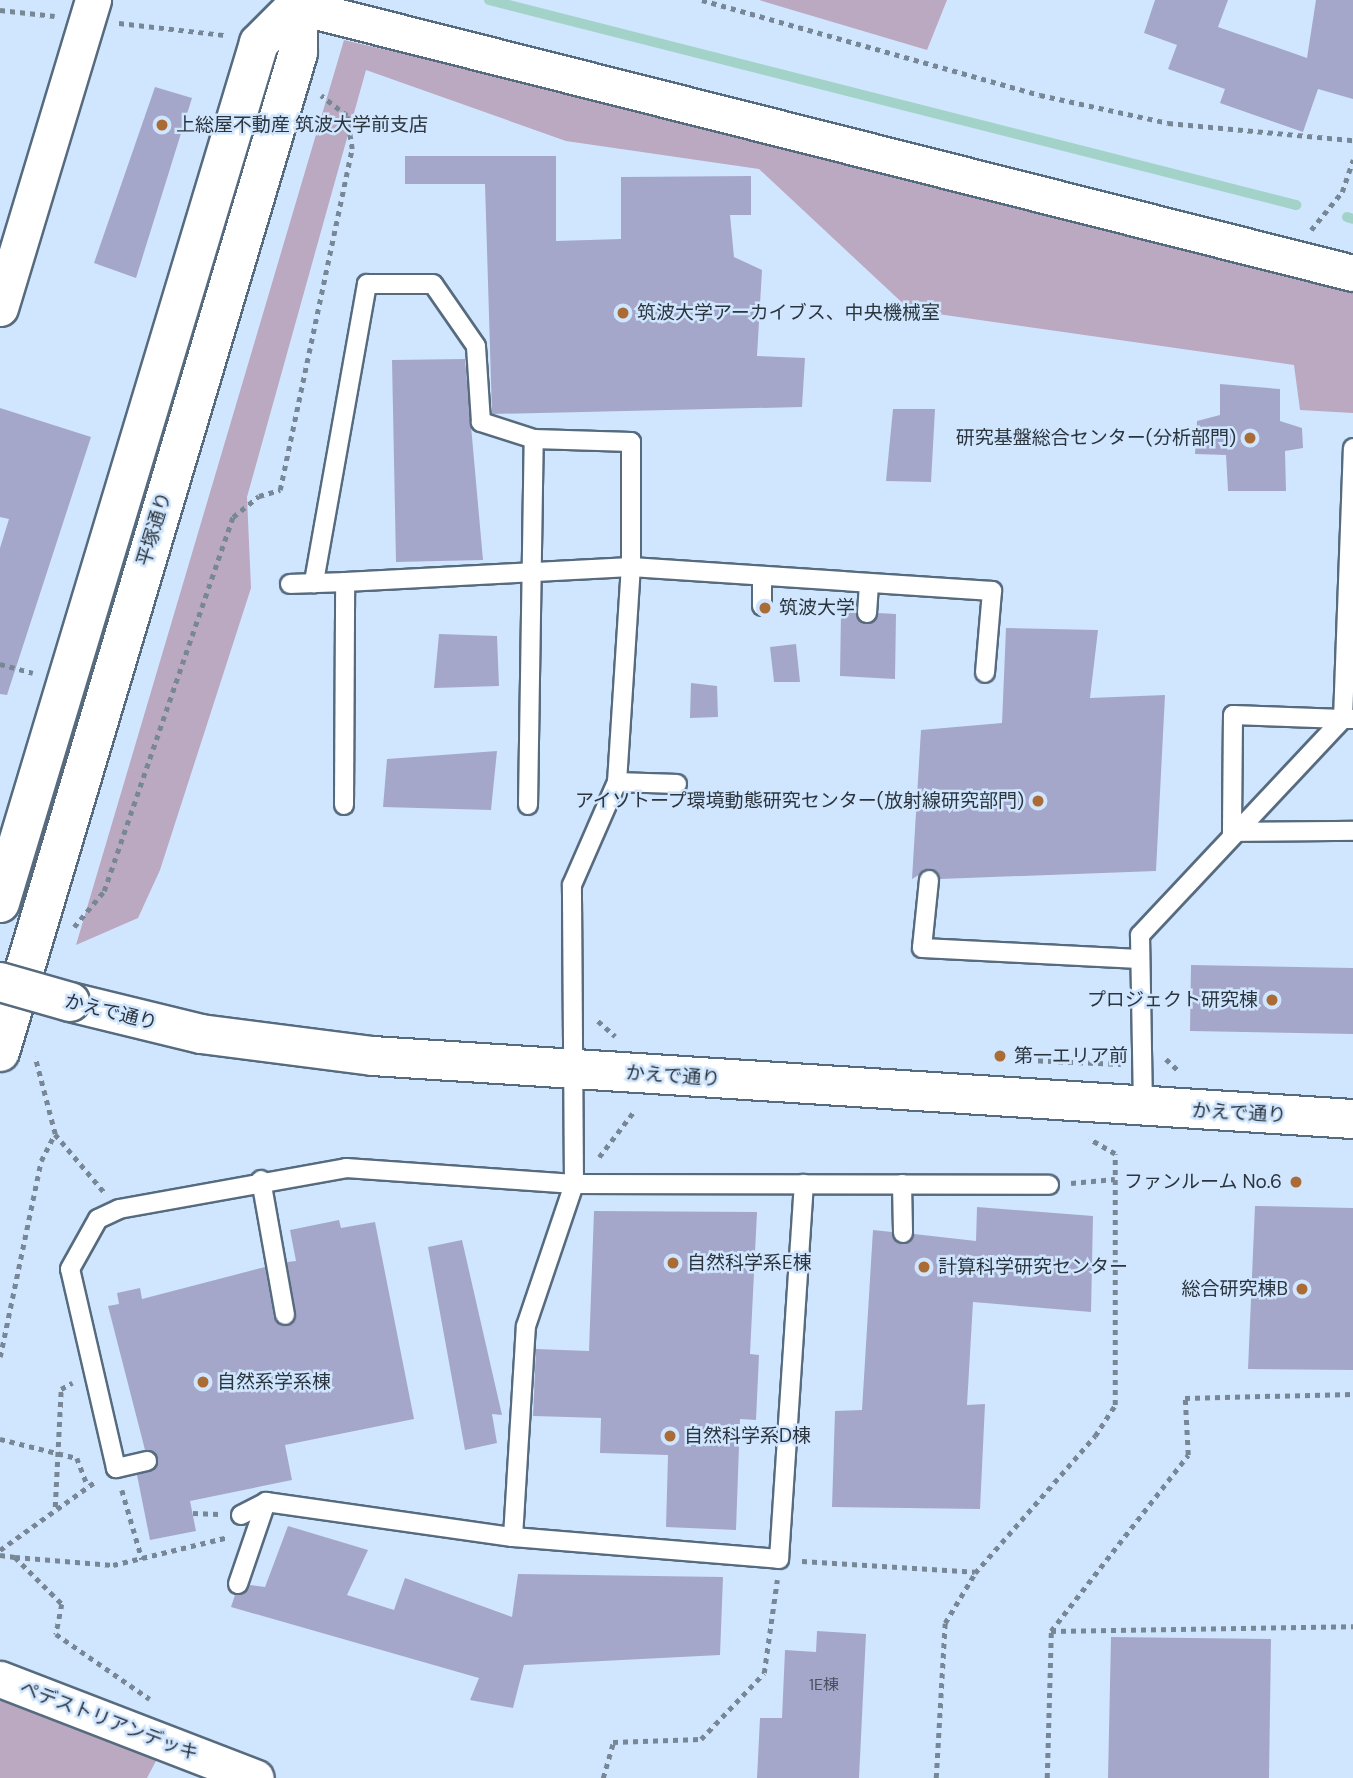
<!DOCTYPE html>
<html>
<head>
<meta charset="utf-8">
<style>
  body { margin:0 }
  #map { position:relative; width:1353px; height:1778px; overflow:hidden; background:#d0e6fe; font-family:"DM Sans","Noto Sans JP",sans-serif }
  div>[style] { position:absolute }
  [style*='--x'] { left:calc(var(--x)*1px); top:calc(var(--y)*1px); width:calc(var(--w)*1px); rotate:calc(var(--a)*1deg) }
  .green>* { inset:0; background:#baa9c1 }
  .stream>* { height:10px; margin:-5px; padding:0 5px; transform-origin:5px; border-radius:5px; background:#a3d2c9 }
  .building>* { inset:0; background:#a5a7ca }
  .path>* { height:4.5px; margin-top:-2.25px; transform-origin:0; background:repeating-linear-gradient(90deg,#788796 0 5px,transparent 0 10px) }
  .roads { filter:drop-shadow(2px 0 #576b7f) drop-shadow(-2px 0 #576b7f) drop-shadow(0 2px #576b7f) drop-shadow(0 -2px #576b7f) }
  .lane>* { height:18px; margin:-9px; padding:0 9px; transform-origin:9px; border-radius:9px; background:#fff }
  .street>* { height:35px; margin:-17.5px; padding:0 17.5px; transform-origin:17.5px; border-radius:17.5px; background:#fff }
  .secondary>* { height:38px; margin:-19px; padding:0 19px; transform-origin:19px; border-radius:19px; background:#fff }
  .primary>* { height:38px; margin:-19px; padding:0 19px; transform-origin:19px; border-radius:19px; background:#fff }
  .bridges { filter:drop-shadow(2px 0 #576b7f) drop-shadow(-2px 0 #576b7f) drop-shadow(0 2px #576b7f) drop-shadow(0 -2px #576b7f) }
  .secondary-bridge>* { height:38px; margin:-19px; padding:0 19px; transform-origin:19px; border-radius:19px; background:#fff }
  .dots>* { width:19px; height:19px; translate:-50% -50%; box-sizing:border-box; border:4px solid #d0e6fe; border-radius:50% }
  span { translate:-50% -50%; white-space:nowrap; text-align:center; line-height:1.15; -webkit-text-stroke:5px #d0e6fe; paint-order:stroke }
  .number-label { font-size:16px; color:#4a5261 }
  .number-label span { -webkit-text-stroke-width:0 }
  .poi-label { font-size:19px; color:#2c353e }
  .left { translate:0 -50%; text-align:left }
  .right { translate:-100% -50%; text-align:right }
  .street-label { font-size:19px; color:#2c353e }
</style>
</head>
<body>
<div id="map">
  <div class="green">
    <i style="clip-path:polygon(759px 0,947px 0,927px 50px)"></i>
    <i style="clip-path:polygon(344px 40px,1353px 276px,1353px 413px,1300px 410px,1294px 365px,910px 310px,759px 169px,566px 141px,366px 70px,247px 497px,251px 588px,160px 870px,138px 918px,76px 945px)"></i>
    <i style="clip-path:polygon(0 1696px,149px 1753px,157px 1759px,147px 1778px,0 1778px)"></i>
  </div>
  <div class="stream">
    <i style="--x:489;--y:0;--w:833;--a:14.25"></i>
    <i style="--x:1347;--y:217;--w:6;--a:18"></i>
  </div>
  <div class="building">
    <i style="clip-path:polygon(1155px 0,1228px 0,1218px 27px,1307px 58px,1316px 0,1353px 0,1353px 99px,1318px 89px,1303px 132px,1220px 103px,1225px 89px,1168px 69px,1177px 45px,1144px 33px)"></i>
    <i style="clip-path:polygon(155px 87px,192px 98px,136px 278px,94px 263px)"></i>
    <i style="clip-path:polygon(405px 156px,556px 156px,556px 241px,621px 239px,621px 177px,751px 176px,751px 215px,730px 215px,734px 257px,762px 270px,757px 356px,805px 358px,802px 407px,492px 414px,485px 184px,405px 184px)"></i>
    <i style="clip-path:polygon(465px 359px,483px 560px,396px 562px,392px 360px)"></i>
    <i style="clip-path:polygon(1220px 384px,1280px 389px,1280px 421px,1302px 428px,1303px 448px,1285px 451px,1286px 491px,1228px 491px,1226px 455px,1195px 454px,1197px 421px,1220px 415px)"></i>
    <i style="clip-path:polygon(0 408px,91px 437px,7px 695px,0 694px,0 548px,9px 519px,0 517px)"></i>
    <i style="clip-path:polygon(893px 409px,935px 409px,931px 482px,886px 481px)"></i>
    <i style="clip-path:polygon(841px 612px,856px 613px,867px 624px,878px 613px,896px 614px,895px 679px,840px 676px)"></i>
    <i style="clip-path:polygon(1006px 628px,1098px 630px,1090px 698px,1165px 695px,1156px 871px,940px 879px,929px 869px,912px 879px,921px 730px,1002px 723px)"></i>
    <i style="clip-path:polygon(439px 634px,497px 636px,499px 686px,434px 688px)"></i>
    <i style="clip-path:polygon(796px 644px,800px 682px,774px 682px,770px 647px)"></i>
    <i style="clip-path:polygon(691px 683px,717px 686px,718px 717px,690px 718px)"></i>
    <i style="clip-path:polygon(497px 751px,491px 810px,383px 807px,387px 759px)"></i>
    <i style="clip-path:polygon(1191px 965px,1353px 968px,1353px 1034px,1190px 1031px)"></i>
    <i style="clip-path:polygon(1255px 1206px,1353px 1208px,1353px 1370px,1248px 1369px)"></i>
    <i style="clip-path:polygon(977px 1207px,1093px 1216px,1091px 1312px,973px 1302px,967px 1405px,985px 1404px,980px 1509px,832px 1507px,835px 1411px,862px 1410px,873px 1230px,892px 1232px,903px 1244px,914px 1234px,976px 1241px)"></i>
    <i style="clip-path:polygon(594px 1211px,757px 1212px,750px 1354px,759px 1355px,756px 1420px,740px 1419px,736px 1530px,666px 1527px,668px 1455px,600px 1453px,601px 1418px,533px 1416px,536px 1349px,589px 1351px)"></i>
    <i style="clip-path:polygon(339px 1220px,341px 1228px,375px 1222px,414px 1419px,285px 1445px,292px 1480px,190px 1501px,196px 1531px,150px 1540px,137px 1475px,154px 1470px,158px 1459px,145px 1450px,108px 1306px,119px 1304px,117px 1293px,140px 1288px,142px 1299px,265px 1267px,274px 1318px,288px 1326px,296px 1314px,287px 1262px,296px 1261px,290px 1230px)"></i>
    <i style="clip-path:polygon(462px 1240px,502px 1415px,492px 1414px,497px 1443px,465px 1450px,428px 1247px)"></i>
    <i style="clip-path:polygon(288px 1526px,368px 1550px,347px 1595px,394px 1610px,405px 1578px,512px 1617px,518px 1574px,723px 1577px,720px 1655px,524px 1665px,513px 1708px,470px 1700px,479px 1678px,231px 1607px,235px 1595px,250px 1585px,265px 1587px)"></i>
    <i style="clip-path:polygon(817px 1631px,866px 1634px,859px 1778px,757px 1778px,760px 1718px,782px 1718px,785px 1650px,816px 1652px)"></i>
    <i style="clip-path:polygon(1111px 1637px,1271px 1639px,1269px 1778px,1108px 1778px)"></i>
  </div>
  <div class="path">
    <i style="--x:702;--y:0;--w:351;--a:15.7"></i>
    <i style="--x:1040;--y:95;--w:131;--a:12.3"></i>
    <i style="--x:1168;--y:123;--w:186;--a:5.3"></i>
    <i style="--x:0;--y:10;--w:55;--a:6.2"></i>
    <i style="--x:119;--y:23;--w:107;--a:6.5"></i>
    <i style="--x:1311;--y:230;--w:49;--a:-50.8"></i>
    <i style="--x:1342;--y:192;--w:34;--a:-71"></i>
    <i style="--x:0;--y:664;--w:34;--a:15"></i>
    <i style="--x:74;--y:927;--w:47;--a:-50.2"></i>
    <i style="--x:104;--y:891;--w:396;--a:-71"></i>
    <i style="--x:233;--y:517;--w:33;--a:-39"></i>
    <i style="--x:259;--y:496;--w:22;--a:-16"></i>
    <i style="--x:280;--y:490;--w:349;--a:-78.1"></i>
    <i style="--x:352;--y:149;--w:33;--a:-99"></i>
    <i style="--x:347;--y:116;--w:33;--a:-142"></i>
    <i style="--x:598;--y:1021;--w:23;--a:41"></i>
    <i style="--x:1166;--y:1059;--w:19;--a:43"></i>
    <i style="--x:1028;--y:1060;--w:93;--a:2.5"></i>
    <i style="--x:55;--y:1134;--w:76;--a:49.8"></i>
    <i style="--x:599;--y:1157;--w:59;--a:-52.5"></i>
    <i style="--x:1071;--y:1183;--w:44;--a:-5.2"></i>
    <i style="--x:0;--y:1357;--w:200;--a:-78.2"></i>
    <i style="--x:41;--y:1161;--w:30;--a:-63"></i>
    <i style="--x:55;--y:1134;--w:80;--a:-104.6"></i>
    <i style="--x:0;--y:1439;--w:79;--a:13.9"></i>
    <i style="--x:77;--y:1458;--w:30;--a:69"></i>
    <i style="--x:122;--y:1490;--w:72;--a:73.8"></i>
    <i style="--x:55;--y:1507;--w:118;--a:-87.1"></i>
    <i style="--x:61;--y:1389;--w:13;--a:-29"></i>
    <i style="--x:193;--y:1513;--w:26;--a:2"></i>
    <i style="--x:0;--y:1550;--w:118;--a:-35.7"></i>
    <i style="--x:0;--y:1555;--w:15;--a:8"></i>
    <i style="--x:15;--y:1557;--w:66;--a:45"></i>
    <i style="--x:62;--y:1604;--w:31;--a:101"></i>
    <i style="--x:56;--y:1634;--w:114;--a:34.7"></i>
    <i style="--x:15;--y:1557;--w:98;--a:4.7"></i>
    <i style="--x:113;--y:1565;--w:119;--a:-13.6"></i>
    <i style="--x:802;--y:1561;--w:173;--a:3.6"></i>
    <i style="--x:1051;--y:1631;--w:302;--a:-0.9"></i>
    <i style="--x:603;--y:1778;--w:37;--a:-74"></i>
    <i style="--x:613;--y:1742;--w:88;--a:-2"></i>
    <i style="--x:701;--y:1739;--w:91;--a:-46.3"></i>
    <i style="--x:764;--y:1673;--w:94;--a:-82"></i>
    <i style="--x:936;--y:1778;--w:155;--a:-86.7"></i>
    <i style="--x:945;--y:1623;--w:58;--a:-59"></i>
    <i style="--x:975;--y:1573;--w:182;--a:-48.8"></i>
    <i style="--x:1095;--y:1436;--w:37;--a:-57"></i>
    <i style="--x:1115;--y:1405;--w:251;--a:-90"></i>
    <i style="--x:1115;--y:1154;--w:30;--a:-150"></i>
    <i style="--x:1047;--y:1778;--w:147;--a:-88.4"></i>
    <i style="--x:1051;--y:1631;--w:223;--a:-52.1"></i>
    <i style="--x:1188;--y:1455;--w:57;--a:-93"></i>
    <i style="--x:1185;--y:1398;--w:168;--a:-1.4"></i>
  </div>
  <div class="roads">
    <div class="lane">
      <i style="--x:290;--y:584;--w:55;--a:-2.1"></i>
      <i style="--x:762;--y:606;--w:30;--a:-90"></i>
      <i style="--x:867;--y:613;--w:30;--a:-86"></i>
      <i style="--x:1343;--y:719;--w:110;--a:-177.9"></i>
      <i style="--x:1233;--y:715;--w:117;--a:90.5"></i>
      <i style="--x:1232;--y:832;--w:121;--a:-0.5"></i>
      <i style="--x:1353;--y:719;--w:10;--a:180"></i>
      <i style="--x:1343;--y:719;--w:271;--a:-87.9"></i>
      <i style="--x:617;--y:782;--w:60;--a:1.9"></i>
      <i style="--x:344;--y:805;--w:223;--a:-89.7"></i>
      <i style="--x:345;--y:582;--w:286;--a:-3"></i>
      <i style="--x:631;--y:567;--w:362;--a:3.8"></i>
      <i style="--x:992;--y:591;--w:82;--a:94.9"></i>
      <i style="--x:528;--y:805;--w:366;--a:-89.1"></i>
      <i style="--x:929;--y:880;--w:68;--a:95.9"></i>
      <i style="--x:922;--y:948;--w:218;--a:2.9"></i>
      <i style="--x:1143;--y:1107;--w:172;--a:-91"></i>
      <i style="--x:1140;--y:935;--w:296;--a:-46.8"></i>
      <i style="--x:261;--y:1180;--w:137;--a:79.9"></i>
      <i style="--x:902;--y:1184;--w:49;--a:88.8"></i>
      <i style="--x:147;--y:1461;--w:32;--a:167"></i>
      <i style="--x:116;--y:1468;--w:204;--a:-103"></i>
      <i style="--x:70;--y:1269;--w:57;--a:-60.8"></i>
      <i style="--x:98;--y:1219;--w:23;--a:-25"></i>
      <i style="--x:119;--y:1209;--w:231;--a:-10.2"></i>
      <i style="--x:346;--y:1168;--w:229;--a:4"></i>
      <i style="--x:574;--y:1184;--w:299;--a:-90.4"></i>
      <i style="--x:572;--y:885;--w:112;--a:-66.4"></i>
      <i style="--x:617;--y:782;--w:215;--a:-86.3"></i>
      <i style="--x:631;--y:567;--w:125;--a:-90"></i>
      <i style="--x:631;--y:442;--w:97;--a:-178.2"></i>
      <i style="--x:534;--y:439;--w:56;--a:-162.2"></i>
      <i style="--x:481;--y:422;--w:76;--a:-93.8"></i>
      <i style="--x:476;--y:346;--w:75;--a:-124.7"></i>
      <i style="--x:433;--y:284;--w:66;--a:180"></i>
      <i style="--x:367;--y:284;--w:304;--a:100.1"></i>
      <i style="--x:241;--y:1515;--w:28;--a:-27"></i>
      <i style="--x:266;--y:1502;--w:249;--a:8.1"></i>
      <i style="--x:513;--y:1537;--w:267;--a:4.7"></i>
      <i style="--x:779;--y:1559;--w:376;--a:-86.2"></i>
      <i style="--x:513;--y:1537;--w:211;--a:-86.5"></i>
      <i style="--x:526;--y:1326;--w:150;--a:-71.3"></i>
      <i style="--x:574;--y:1184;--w:475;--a:0.1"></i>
      <i style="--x:238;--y:1584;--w:87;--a:-71.1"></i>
    </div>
    <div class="street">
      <i style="--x:296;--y:6;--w:1090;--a:14.18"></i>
      <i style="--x:0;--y:308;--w:322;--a:-73.2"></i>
      <i style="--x:0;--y:1679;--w:274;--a:21.1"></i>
    </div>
    <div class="secondary">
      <i style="--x:70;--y:1002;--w:135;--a:13.7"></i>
      <i style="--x:201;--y:1034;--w:173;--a:7.3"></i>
      <i style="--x:373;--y:1056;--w:982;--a:3.68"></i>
    </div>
    <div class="primary">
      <i style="--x:0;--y:903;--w:898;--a:-73.24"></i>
      <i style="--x:259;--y:43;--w:52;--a:-45"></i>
      <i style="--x:0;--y:1052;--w:1042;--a:-73.39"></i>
      <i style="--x:298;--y:53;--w:53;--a:-90"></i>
    </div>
  </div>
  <div class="bridges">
    <div class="secondary-bridge">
      <i style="--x:0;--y:982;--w:73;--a:15.9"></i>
    </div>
  </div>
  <div class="dots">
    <i style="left:162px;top:125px;background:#ab6b34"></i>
    <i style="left:623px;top:313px;background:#ab6b34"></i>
    <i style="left:1250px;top:438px;background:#ab6b34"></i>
    <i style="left:765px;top:608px;background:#ab6b34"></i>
    <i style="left:1038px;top:801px;background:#ab6b34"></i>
    <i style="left:1272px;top:1000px;background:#ab6b34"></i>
    <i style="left:1000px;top:1056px;background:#ab6b34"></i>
    <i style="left:1296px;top:1182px;background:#ab6b34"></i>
    <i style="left:673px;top:1263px;background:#ab6b34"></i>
    <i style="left:924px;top:1267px;background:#ab6b34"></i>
    <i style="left:1302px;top:1289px;background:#ab6b34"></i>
    <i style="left:203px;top:1382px;background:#ab6b34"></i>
    <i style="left:670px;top:1436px;background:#ab6b34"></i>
  </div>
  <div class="number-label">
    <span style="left:824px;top:1685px">1E棟</span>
  </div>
  <div class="poi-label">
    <span class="left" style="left:176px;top:125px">上総屋不動産 筑波大学前支店</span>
    <span class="left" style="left:637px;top:313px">筑波大学アーカイブス、中央機械室</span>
    <span class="right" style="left:1236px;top:438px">研究基盤総合センター(分析部門)</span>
    <span class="left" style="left:779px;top:608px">筑波大学</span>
    <span class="right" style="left:1024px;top:801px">アイソトープ環境動態研究センター(放射線研究部門)</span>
    <span class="right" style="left:1258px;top:1000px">プロジェクト研究棟</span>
    <span class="left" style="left:1014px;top:1056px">第一エリア前</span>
    <span class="right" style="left:1282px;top:1182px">ファンルーム No.6</span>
    <span class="left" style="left:687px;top:1263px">自然科学系E棟</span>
    <span class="left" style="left:938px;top:1267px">計算科学研究センター</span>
    <span class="right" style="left:1288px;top:1289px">総合研究棟B</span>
    <span class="left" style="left:217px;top:1382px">自然系学系棟</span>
    <span class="left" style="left:684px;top:1436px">自然科学系D棟</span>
  </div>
  <div class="street-label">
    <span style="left:154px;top:529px;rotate:-73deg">平塚通り</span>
    <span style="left:111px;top:1012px;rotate:14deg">かえで通り</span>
    <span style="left:673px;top:1076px;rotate:4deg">かえで通り</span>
    <span style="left:1239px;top:1113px;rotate:3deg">かえで通り</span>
    <span style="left:109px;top:1721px;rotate:21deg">ペデストリアンデッキ</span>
  </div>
</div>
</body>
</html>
